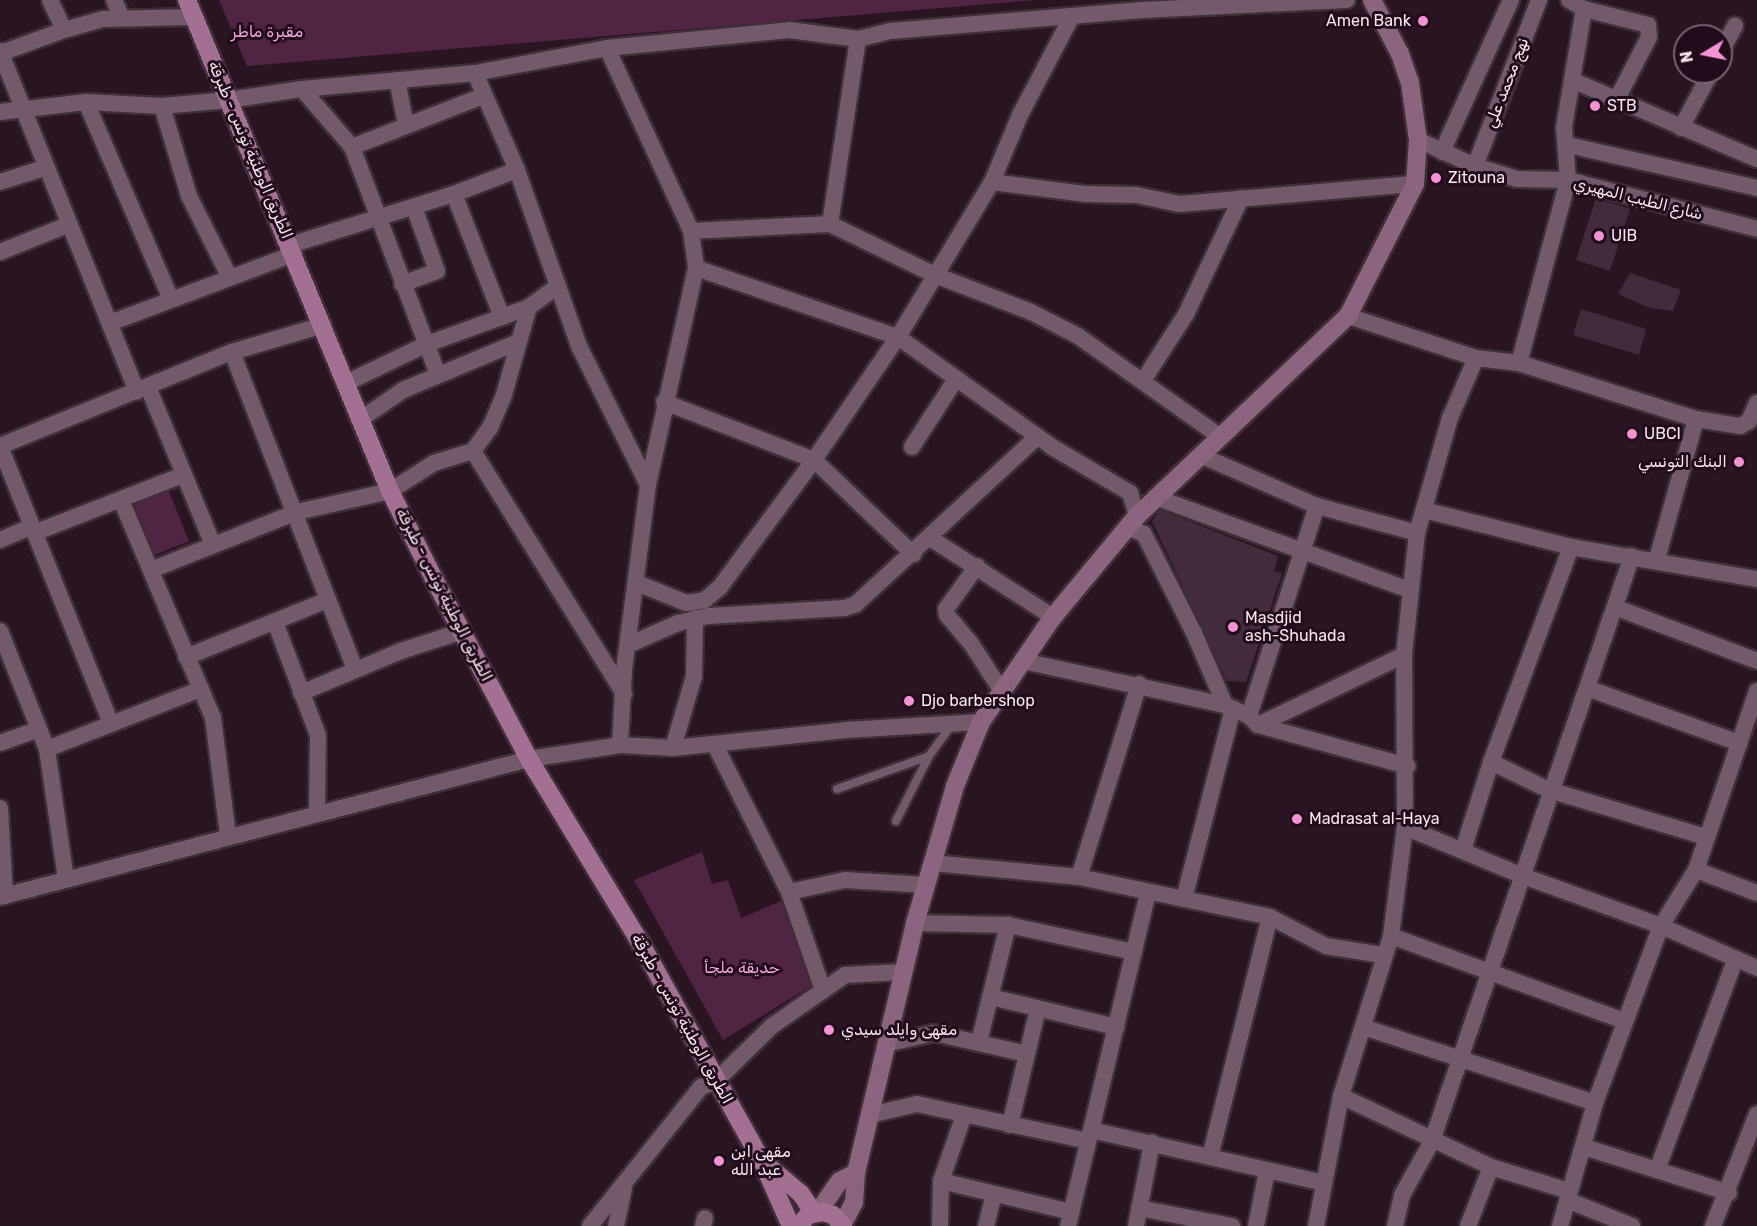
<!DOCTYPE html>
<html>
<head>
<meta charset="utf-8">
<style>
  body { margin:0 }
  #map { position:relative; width:1757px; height:1226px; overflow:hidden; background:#2a1523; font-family:Rubik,"Noto Naskh Arabic",sans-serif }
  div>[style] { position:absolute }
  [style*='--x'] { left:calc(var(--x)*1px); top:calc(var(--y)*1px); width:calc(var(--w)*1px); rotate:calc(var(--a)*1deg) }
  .green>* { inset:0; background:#4f2542 }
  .building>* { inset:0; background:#422c3b }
  .roads { filter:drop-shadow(2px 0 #3e2f39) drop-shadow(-2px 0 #3e2f39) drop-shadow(0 2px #3e2f39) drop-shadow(0 -2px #3e2f39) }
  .lane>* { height:8px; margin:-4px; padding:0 4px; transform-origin:4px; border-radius:4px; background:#735a6a }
  .street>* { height:16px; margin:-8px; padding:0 8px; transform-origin:8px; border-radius:8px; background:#735a6a }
  .secondary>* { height:18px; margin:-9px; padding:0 9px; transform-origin:9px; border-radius:9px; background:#8b657e }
  .primary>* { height:18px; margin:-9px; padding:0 9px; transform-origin:9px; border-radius:9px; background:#a47092 }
  .dots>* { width:16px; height:16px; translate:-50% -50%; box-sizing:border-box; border:3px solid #200c1a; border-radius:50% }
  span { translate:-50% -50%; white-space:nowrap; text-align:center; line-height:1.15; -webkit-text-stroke:6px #200c1a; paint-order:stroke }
  .poi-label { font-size:16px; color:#f3e4ed }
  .right { translate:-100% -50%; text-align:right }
  .left { translate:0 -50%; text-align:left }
  .park-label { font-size:16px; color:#f6a5db }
  .street-label { font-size:16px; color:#f3e4ed }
  .north { position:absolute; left:1673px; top:24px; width:60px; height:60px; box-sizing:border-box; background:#200c1a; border:2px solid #74626e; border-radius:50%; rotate:260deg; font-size:16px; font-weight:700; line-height:24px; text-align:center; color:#f3e4ed }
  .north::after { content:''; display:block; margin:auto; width:21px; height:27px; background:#f491d4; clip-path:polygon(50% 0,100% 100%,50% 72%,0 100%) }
</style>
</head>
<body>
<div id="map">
  <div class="green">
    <i style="clip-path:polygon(219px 0,1036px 0,247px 66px)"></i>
    <i style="clip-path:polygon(166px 484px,189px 541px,142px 560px,119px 503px)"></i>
    <i style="clip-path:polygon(702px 852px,712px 884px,728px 880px,741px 918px,783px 900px,812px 985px,723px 1040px,634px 880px)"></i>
  </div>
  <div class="building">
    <i style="clip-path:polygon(1596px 198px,1630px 209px,1610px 271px,1576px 260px)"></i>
    <i style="clip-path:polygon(1630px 273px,1681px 290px,1673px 311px,1647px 307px,1618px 294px)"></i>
    <i style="clip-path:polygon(1581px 309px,1646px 329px,1639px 355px,1573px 335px)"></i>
    <i style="clip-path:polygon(1160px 510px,1278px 556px,1274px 571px,1282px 573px,1246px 682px,1227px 681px,1152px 521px)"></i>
  </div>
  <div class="roads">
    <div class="lane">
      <i style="--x:837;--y:789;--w:98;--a:-19.7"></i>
      <i style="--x:896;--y:821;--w:73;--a:-63.1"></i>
      <i style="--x:929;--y:756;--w:39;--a:-54"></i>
    </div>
    <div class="street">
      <i style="--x:50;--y:0;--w:33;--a:65"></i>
      <i style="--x:64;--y:30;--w:41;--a:-15.8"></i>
      <i style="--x:103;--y:19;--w:91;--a:-1.3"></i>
      <i style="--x:114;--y:0;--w:20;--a:66"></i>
      <i style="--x:1569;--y:0;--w:17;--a:31"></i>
      <i style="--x:1584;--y:9;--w:66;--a:14"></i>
      <i style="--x:1648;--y:25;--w:12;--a:85"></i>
      <i style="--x:1649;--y:37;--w:70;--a:117.3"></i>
      <i style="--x:607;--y:48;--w:201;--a:65.3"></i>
      <i style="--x:691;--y:231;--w:37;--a:82"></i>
      <i style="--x:696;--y:268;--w:222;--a:102.5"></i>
      <i style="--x:648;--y:485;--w:188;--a:97.4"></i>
      <i style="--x:624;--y:671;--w:74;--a:93.1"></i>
      <i style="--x:0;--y:51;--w:367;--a:68.1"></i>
      <i style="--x:1721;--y:52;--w:30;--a:-62"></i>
      <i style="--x:1;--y:53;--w:67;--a:-20.1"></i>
      <i style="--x:475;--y:73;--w:106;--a:66.6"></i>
      <i style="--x:517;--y:170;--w:187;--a:70.6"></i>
      <i style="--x:579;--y:346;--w:155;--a:63.6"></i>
      <i style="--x:397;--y:80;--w:46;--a:78.7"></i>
      <i style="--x:1574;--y:81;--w:199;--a:23.1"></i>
      <i style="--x:302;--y:89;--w:77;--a:49.2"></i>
      <i style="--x:352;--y:147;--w:243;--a:69.3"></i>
      <i style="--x:86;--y:102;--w:215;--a:66.7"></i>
      <i style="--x:162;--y:106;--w:94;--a:73.3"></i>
      <i style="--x:189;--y:196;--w:89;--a:63.4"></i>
      <i style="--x:0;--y:112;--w:87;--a:-6.6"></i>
      <i style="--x:86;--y:102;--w:76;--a:3"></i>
      <i style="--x:162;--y:106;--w:67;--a:-5.1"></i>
      <i style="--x:229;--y:100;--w:74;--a:-8.6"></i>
      <i style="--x:302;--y:89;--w:174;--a:-5.3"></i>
      <i style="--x:475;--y:73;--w:134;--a:-10.7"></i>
      <i style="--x:607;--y:48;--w:183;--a:-5.6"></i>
      <i style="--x:789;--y:30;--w:70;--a:7.4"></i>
      <i style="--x:858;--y:39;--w:34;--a:-14"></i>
      <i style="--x:891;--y:31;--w:252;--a:-4.8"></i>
      <i style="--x:1142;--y:10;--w:205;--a:-2.8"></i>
      <i style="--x:1681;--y:128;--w:64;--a:-61.8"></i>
      <i style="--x:1418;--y:140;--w:63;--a:24.5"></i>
      <i style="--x:1475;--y:166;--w:44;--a:17.2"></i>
      <i style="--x:1517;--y:179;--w:51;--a:1.1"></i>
      <i style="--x:1568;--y:180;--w:195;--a:14.5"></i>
      <i style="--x:1568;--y:145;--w:194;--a:12.8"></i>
      <i style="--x:352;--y:147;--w:141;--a:-21.3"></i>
      <i style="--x:1442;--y:152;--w:167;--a:-65.6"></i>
      <i style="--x:1475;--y:166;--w:178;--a:-68.9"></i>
      <i style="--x:0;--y:182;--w:49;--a:-17.7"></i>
      <i style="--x:992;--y:182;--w:95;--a:7.3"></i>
      <i style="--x:1086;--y:194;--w:50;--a:1.1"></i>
      <i style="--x:1136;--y:195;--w:45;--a:11.6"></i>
      <i style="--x:1180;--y:204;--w:236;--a:-4.9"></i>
      <i style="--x:454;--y:194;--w:132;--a:68.7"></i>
      <i style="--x:830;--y:224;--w:187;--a:-81.4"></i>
      <i style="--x:691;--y:231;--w:139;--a:-2.9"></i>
      <i style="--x:830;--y:224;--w:117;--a:25.9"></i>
      <i style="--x:935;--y:275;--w:103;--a:21.1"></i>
      <i style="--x:1031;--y:312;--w:53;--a:27.1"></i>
      <i style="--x:1078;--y:336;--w:173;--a:35.3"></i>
      <i style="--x:290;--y:245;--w:172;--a:-17.3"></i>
      <i style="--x:454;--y:194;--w:67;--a:-20.9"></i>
      <i style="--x:0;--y:252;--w:75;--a:-21.8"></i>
      <i style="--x:696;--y:268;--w:213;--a:18.9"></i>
      <i style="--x:898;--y:337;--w:189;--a:35.5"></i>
      <i style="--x:1052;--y:447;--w:91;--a:30.5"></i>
      <i style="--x:1130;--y:493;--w:24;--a:73"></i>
      <i style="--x:402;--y:284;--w:37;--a:-20"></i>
      <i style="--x:437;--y:271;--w:68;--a:-109.8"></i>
      <i style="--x:1348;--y:316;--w:135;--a:18.2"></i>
      <i style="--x:1476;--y:358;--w:43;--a:6.6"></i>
      <i style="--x:1519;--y:363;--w:186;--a:17.6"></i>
      <i style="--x:1696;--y:419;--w:45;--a:9"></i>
      <i style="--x:1740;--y:426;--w:10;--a:-29"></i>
      <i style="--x:1749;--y:421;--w:20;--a:-66"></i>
      <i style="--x:110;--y:323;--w:197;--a:-20.6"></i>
      <i style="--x:232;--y:352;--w:340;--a:68.8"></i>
      <i style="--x:1519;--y:363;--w:189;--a:-75"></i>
      <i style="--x:1568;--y:180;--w:53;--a:-94.3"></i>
      <i style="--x:1564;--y:127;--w:120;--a:-80.4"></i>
      <i style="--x:1144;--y:379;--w:77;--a:-57.1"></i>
      <i style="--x:1186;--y:314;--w:128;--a:-64.6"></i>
      <i style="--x:346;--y:383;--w:90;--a:-25.7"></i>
      <i style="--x:427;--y:344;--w:109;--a:-19.9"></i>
      <i style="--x:148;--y:387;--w:171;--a:67.6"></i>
      <i style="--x:664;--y:402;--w:161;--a:21.1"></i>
      <i style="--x:814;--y:460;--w:137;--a:43.5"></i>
      <i style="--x:361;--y:419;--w:51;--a:-34.6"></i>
      <i style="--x:403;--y:390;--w:125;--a:-22.7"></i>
      <i style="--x:0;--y:446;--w:250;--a:-22.1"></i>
      <i style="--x:232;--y:352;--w:95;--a:-16.5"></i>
      <i style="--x:0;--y:446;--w:299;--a:68.2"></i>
      <i style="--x:912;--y:447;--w:81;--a:-57.1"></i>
      <i style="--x:473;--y:451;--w:286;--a:58.1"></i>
      <i style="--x:1200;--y:455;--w:128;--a:23.6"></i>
      <i style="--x:1317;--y:506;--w:104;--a:15.1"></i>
      <i style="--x:1155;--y:497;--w:270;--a:20.1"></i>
      <i style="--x:121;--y:500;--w:237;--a:67.1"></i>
      <i style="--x:213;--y:718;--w:118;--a:82.7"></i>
      <i style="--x:1424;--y:510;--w:152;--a:14.1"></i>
      <i style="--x:1571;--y:547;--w:189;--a:9.8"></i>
      <i style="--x:1127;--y:527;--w:18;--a:22"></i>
      <i style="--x:1144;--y:534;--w:111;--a:63.2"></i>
      <i style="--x:1194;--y:633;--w:78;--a:66.7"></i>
      <i style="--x:34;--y:533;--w:160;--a:-21.3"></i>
      <i style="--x:930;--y:538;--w:146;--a:32.7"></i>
      <i style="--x:0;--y:540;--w:34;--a:-23"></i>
      <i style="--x:1657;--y:559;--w:145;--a:-74.4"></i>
      <i style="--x:977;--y:566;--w:53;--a:125.8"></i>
      <i style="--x:946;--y:609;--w:6;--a:81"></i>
      <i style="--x:947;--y:615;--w:35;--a:50"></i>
      <i style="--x:970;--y:642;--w:57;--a:57.1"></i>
      <i style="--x:151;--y:570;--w:157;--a:-21.7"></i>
      <i style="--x:297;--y:512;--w:95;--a:-12.7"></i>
      <i style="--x:390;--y:491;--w:52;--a:-32.5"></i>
      <i style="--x:434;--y:463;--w:41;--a:-17.1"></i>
      <i style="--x:473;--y:451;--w:29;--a:-54"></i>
      <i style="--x:490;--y:428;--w:33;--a:-67"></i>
      <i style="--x:503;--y:398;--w:95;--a:-74.1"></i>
      <i style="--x:529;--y:307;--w:36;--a:-36"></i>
      <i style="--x:637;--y:583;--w:53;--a:22.2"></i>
      <i style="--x:686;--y:603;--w:19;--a:-9"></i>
      <i style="--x:705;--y:600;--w:20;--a:-41"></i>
      <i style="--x:720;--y:587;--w:158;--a:-53.5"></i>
      <i style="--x:814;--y:460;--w:149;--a:-55.7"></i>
      <i style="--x:898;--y:337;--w:181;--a:-58.8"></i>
      <i style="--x:992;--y:182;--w:73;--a:-67.3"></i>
      <i style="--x:1020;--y:115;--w:110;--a:-62.3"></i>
      <i style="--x:1617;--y:608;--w:150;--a:20.7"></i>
      <i style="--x:275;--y:622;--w:121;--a:69.2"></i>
      <i style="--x:318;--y:735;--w:77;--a:90.7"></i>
      <i style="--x:0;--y:631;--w:127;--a:68.3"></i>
      <i style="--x:47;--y:749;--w:131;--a:81.7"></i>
      <i style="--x:628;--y:645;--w:55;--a:-23.7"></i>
      <i style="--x:678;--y:623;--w:32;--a:-13"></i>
      <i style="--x:709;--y:616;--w:136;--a:-3.4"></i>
      <i style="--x:845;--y:608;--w:12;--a:-20"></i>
      <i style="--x:856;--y:604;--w:246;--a:-42.7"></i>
      <i style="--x:186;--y:657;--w:153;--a:-21.9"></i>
      <i style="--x:1023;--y:661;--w:207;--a:12.3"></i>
      <i style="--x:1225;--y:705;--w:26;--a:25"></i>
      <i style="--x:1249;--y:716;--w:13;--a:45"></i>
      <i style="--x:1258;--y:725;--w:155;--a:15.4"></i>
      <i style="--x:1587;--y:688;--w:162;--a:19.9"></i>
      <i style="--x:301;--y:693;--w:108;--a:-22.8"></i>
      <i style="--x:401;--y:651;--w:65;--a:-17.9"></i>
      <i style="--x:1249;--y:716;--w:221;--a:-72.1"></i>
      <i style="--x:1258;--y:725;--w:162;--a:-25.6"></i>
      <i style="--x:0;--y:743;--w:41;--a:-19.7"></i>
      <i style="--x:715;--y:745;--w:165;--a:63.3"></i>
      <i style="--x:789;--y:892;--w:104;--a:70.9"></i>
      <i style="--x:673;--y:748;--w:75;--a:-73.7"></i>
      <i style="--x:694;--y:676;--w:58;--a:-89"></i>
      <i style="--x:47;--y:749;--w:165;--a:-21.3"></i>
      <i style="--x:1491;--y:762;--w:64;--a:25.8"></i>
      <i style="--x:1549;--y:790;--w:164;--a:16.7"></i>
      <i style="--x:0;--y:808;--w:88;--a:86.7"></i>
      <i style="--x:1405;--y:827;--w:128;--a:22.6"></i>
      <i style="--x:1523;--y:876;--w:147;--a:19.9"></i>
      <i style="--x:1661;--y:926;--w:105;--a:23.6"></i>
      <i style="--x:1463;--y:850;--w:92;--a:-72.3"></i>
      <i style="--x:1491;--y:762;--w:229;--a:-69.6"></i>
      <i style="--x:932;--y:863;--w:148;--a:5.4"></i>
      <i style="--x:1079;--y:877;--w:195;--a:11.8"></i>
      <i style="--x:1270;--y:917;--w:63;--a:27.4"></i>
      <i style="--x:1326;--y:946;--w:57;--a:9.1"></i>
      <i style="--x:1696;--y:870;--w:65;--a:20.7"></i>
      <i style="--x:1079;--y:877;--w:202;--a:-72.7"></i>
      <i style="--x:789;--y:892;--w:57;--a:-12.1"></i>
      <i style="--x:845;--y:880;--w:81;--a:3.5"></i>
      <i style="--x:0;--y:897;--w:547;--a:-14.62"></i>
      <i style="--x:529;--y:759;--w:92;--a:-8.7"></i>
      <i style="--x:620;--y:745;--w:53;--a:3.2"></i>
      <i style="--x:673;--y:748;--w:174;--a:-5.9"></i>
      <i style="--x:846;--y:730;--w:135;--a:-3.4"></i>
      <i style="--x:1184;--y:899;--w:197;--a:-75.6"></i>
      <i style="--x:915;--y:923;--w:93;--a:1.2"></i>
      <i style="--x:1008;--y:925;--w:129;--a:12.1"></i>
      <i style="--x:1391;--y:936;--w:249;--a:20"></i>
      <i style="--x:991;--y:997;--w:129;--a:13.5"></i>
      <i style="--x:1363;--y:1027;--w:244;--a:18.1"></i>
      <i style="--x:979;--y:1042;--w:121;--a:-76.1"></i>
      <i style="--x:886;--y:1044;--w:49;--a:-12.9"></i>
      <i style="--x:934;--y:1033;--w:95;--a:12.7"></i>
      <i style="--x:1341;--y:1096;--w:166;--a:25.3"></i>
      <i style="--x:1491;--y:1167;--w:82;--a:17.1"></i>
      <i style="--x:870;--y:1115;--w:48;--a:-13.2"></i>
      <i style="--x:917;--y:1104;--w:175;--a:12.2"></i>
      <i style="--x:1010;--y:1125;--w:120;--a:-76.5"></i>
      <i style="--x:1091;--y:1130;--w:239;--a:12.8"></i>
      <i style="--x:1584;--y:1147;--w:152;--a:17.6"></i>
      <i style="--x:1210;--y:1157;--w:247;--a:-76"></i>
      <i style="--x:1657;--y:1170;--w:224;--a:-69.6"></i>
      <i style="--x:941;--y:1181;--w:134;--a:13.4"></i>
      <i style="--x:1567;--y:1200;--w:70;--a:21.8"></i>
      <i style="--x:1139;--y:1208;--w:95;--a:11"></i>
      <i style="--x:590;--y:1226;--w:178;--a:-51.4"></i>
      <i style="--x:701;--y:1087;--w:16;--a:-22"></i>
      <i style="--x:716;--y:1081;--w:78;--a:-44.5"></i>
      <i style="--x:772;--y:1026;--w:89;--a:-34.9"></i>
      <i style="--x:845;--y:975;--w:58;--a:-3"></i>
      <i style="--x:616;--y:1226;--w:38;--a:-78"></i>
      <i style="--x:703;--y:1226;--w:8;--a:-76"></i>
      <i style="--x:940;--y:1226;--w:45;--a:-88.7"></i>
      <i style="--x:941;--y:1181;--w:70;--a:-70.8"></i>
      <i style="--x:986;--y:1226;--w:33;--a:-76"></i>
      <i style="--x:1068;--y:1226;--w:342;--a:-76.5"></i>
      <i style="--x:1136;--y:1226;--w:85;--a:-79.1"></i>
      <i style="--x:1256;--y:1226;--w:56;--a:-78.7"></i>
      <i style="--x:1316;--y:1226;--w:132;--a:-79.1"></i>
      <i style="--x:1341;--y:1096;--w:168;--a:-72.6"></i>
      <i style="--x:1391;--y:936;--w:110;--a:-82.7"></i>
      <i style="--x:1405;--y:827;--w:172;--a:-90.3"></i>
      <i style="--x:1404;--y:655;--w:123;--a:-83.9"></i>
      <i style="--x:1417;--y:533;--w:120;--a:-74"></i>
      <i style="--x:1450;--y:418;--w:65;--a:-66.6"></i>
      <i style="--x:1395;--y:1226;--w:32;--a:-77"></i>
      <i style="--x:1402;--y:1195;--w:62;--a:-60.9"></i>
      <i style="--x:1432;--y:1141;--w:618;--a:-71.13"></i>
      <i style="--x:1468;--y:1226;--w:63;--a:-68.7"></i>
      <i style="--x:1560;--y:1226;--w:128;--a:-74.1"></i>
      <i style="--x:1595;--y:1103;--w:189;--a:-69.6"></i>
      <i style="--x:1661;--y:926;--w:66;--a:-58"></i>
      <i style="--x:1696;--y:870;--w:189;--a:-71.2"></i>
      <i style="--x:1713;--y:1226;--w:120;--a:-68.6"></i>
    </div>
    <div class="secondary">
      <i style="--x:818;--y:1212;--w:38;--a:-55"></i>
      <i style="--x:840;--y:1181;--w:18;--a:-27"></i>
      <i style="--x:842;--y:1225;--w:26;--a:-62"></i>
      <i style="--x:854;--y:1202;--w:29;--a:-86"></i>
      <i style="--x:856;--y:1173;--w:257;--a:-76.7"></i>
      <i style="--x:915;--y:923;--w:143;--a:-73.7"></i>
      <i style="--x:955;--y:786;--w:69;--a:-67.9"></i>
      <i style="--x:981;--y:722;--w:127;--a:-55.6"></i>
      <i style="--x:1053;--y:617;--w:131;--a:-50.3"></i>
      <i style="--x:1137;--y:516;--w:291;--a:-43.5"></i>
      <i style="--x:1348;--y:316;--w:148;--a:-63.1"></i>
      <i style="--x:1415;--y:184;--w:44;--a:-86.1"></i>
      <i style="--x:1418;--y:140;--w:58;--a:-98"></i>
      <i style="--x:1410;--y:83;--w:31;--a:-109"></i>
      <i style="--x:1400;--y:54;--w:61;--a:-117.4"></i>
    </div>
    <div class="primary">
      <i style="--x:187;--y:0;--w:531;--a:67.54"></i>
      <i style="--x:390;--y:491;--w:98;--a:63.4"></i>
      <i style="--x:434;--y:579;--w:204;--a:62.2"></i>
      <i style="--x:529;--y:759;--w:216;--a:58.8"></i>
      <i style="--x:641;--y:944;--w:248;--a:60.9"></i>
      <i style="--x:762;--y:1161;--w:71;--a:66"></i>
      <i style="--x:763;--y:1162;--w:50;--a:40.1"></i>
      <i style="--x:801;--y:1194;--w:23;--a:56"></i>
      <i style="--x:799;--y:1226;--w:14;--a:-51"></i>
      <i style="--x:808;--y:1215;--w:15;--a:-11"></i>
      <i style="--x:823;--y:1212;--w:10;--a:17"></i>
      <i style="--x:833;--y:1215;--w:15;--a:48"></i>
    </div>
  </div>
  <div class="dots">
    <i style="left:1423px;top:21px;background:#f491d4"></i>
    <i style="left:1595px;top:106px;background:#f491d4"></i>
    <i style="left:1436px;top:178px;background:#f491d4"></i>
    <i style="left:1599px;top:236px;background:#f491d4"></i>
    <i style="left:1632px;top:434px;background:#f491d4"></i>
    <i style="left:1739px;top:462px;background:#f491d4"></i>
    <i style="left:1233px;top:627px;background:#f491d4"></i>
    <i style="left:909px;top:701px;background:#f491d4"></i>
    <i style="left:1297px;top:819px;background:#f491d4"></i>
    <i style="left:829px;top:1030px;background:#f491d4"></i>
    <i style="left:719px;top:1161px;background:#f491d4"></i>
  </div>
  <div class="poi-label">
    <span class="right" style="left:1411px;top:21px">Amen Bank</span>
    <span class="left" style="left:1607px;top:106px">STB</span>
    <span class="left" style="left:1448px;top:178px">Zitouna</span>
    <span class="left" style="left:1611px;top:236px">UIB</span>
    <span class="left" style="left:1644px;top:434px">UBCI</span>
    <span class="right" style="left:1727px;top:462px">البنك التونسي</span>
    <span class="left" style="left:1245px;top:627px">Masdjid<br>ash-Shuhada</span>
    <span class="left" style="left:921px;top:701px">Djo barbershop</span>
    <span class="left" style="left:1309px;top:819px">Madrasat al-Haya</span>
    <span class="left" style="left:841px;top:1030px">مقهى وايلد سيدي</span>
    <span class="left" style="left:731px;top:1161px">مقهى ابن<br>عبد الله</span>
  </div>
  <div class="park-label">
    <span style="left:267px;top:32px">مقبرة ماطر</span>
    <span style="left:742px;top:968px">حديقة ملجأ</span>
  </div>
  <div class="street-label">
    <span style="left:1507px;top:83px;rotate:-69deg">نهج محمد علي</span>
    <span style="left:250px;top:150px;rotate:67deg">الطريق الوطنية تونس - طبرقة</span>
    <span style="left:1638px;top:199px;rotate:14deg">شارع الطيب المهيري</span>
    <span style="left:444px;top:595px;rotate:63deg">الطريق الوطنية تونس - طبرقة</span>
    <span style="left:682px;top:1019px;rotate:61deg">الطريق الوطنية تونس - طبرقة</span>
  </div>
  <div class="north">N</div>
</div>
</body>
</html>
